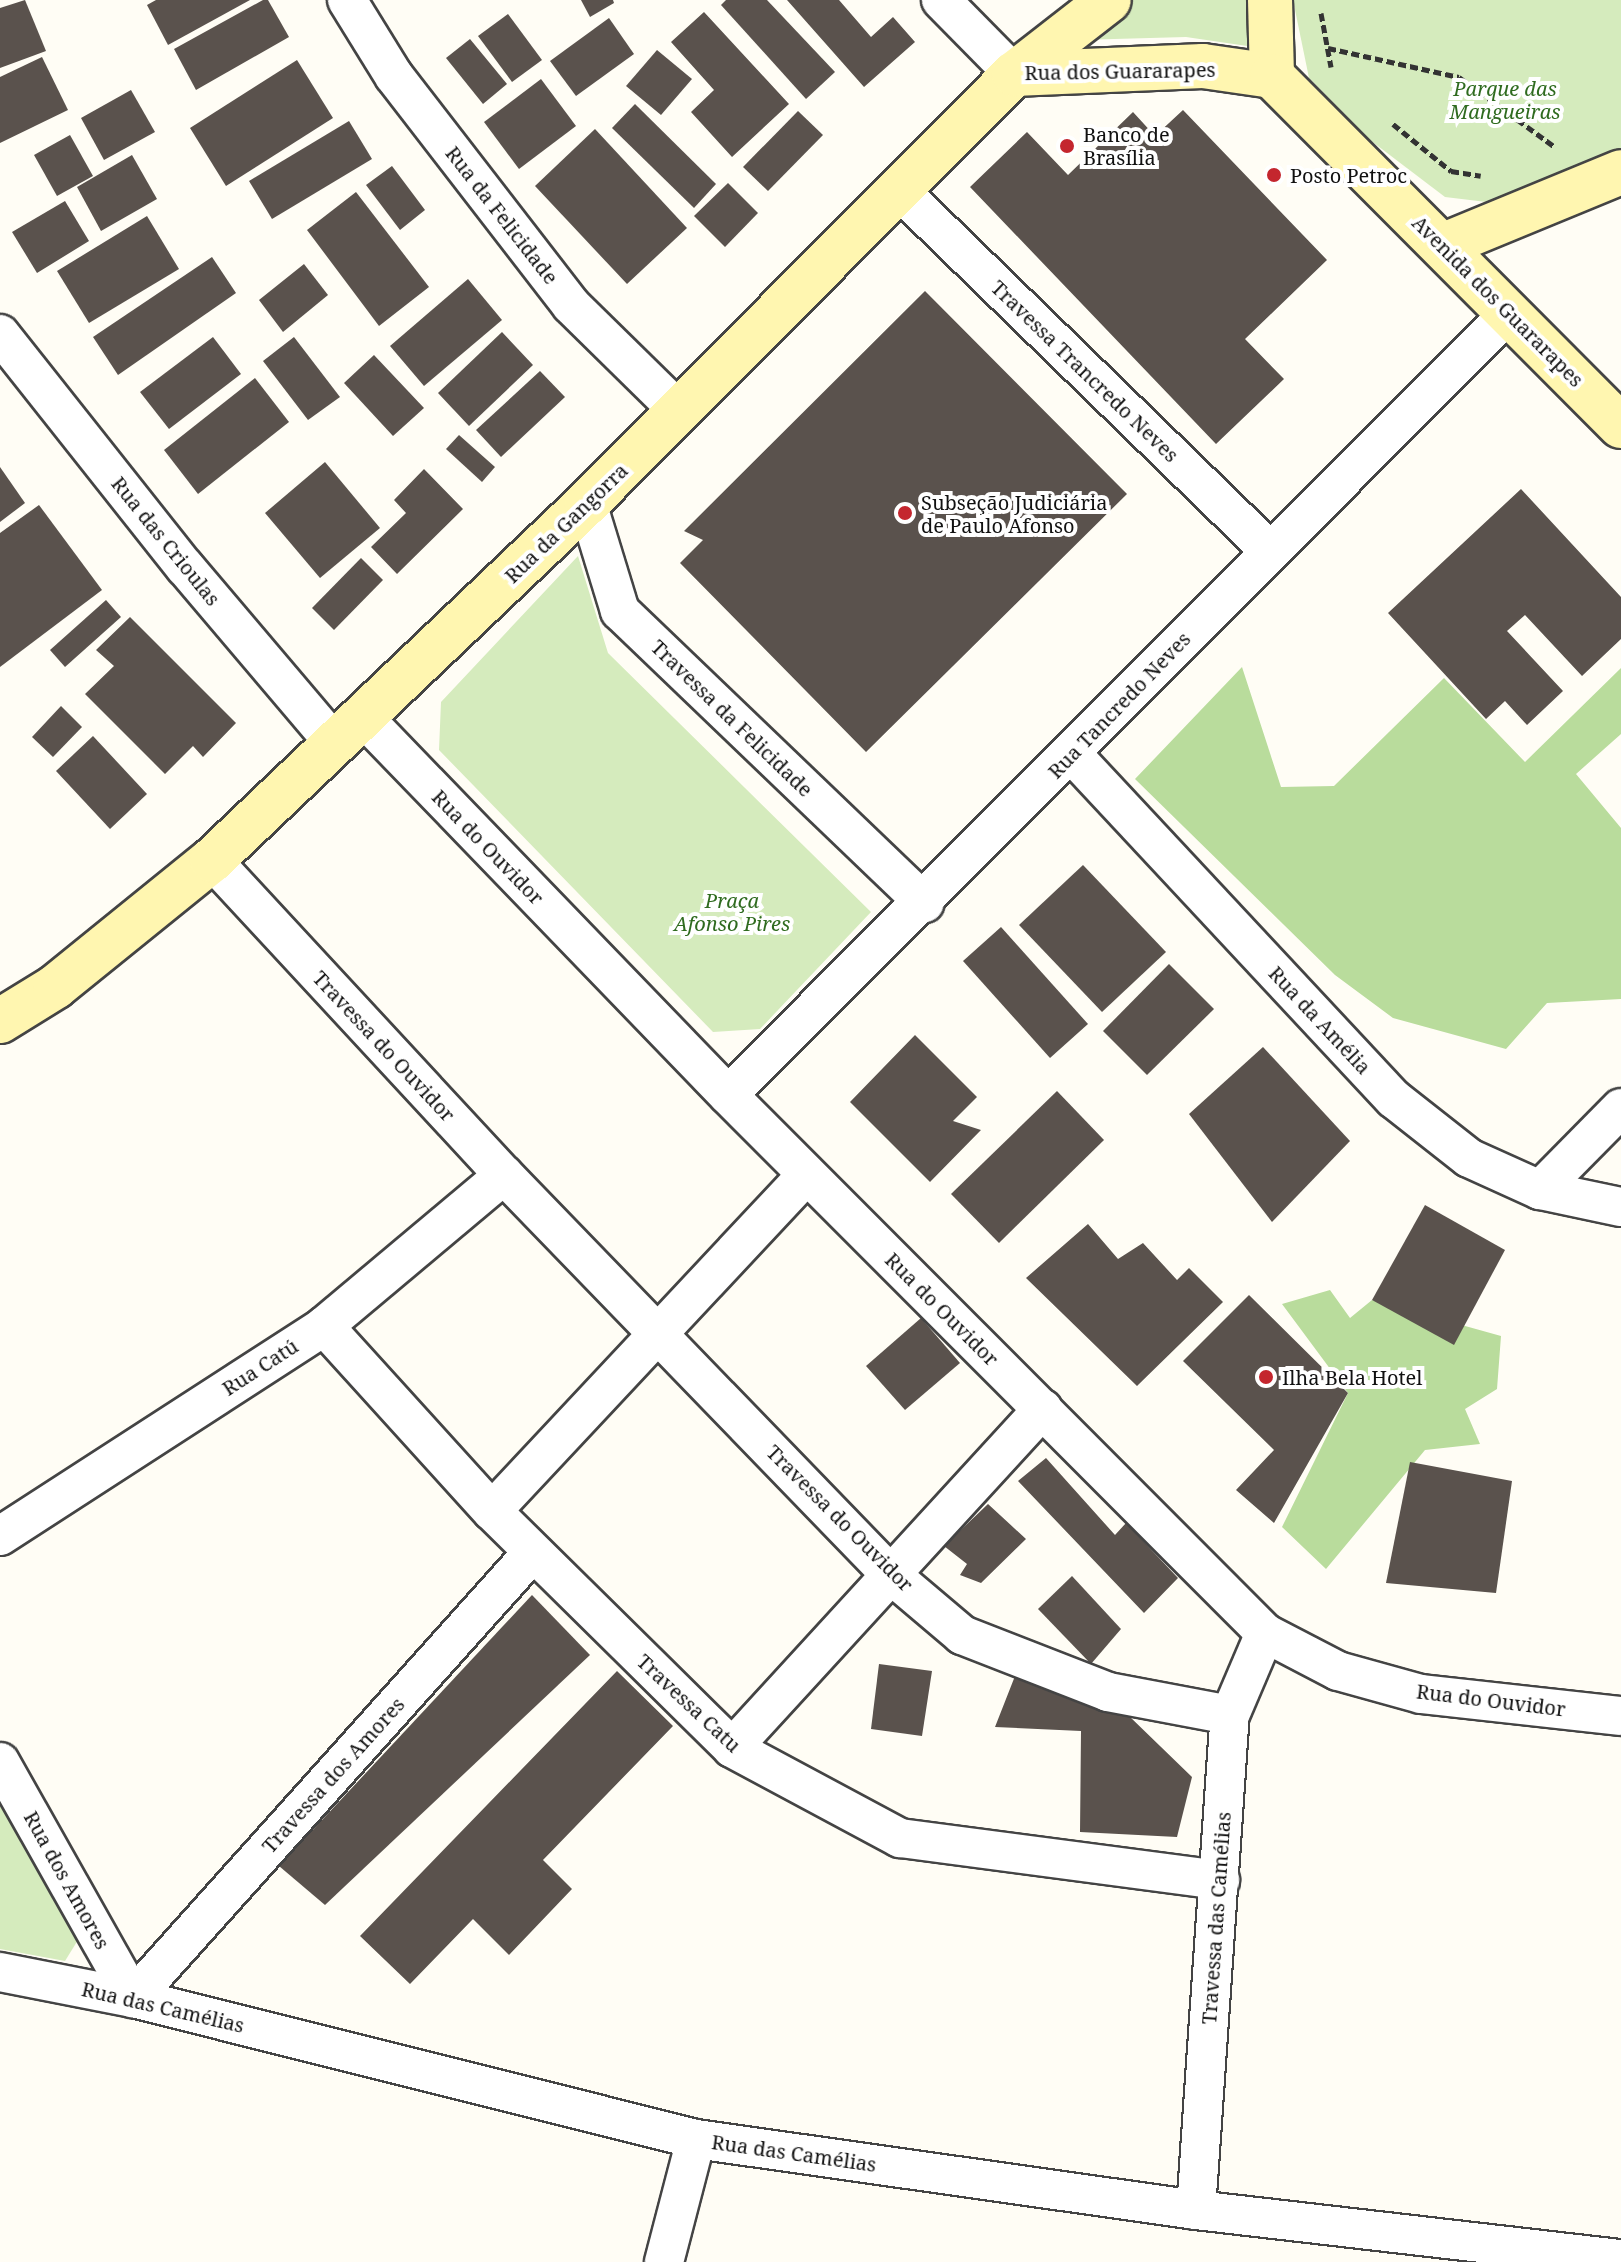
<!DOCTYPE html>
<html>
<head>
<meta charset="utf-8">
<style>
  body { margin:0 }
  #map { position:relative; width:1621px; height:2262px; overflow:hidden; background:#fffdf5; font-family:"Noto Serif",serif }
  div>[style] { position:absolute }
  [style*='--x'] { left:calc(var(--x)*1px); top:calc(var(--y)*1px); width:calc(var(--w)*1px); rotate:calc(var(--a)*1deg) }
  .green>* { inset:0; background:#d5ebbd }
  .forest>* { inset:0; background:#b9dc9c }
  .building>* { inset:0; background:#5a524d }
  .path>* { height:5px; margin-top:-2.5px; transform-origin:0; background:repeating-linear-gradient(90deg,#333 0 8px,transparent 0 12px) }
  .roads { filter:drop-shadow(2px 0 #444) drop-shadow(-2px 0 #444) drop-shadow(0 2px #444) drop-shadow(0 -2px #444) }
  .street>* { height:38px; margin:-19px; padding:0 19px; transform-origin:19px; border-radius:19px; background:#fff }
  .secondary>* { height:44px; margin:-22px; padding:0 22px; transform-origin:22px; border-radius:22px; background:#fff6b0 }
  .dots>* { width:22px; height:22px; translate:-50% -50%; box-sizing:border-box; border:4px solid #fff; border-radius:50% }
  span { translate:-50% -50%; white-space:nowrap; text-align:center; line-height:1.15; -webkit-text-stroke:8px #fff; paint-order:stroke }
  .street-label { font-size:20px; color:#111 }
  .park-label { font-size:20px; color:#2f6b1f; font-style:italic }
  .poi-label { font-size:20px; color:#111 }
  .left { translate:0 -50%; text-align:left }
</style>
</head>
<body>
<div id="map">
  <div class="green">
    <i style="clip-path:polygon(1131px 0,1258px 0,1254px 47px,1186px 37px,1078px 40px)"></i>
    <i style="clip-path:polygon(1293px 0,1621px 0,1621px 194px,1503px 204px,1445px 197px,1370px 140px,1309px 78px)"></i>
    <i style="clip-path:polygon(578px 556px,608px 653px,871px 912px,760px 1029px,713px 1032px,439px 750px,441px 702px)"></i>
    <i style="clip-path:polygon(0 1804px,78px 1940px,65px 1961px,0 1949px)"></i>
  </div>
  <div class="forest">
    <i style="clip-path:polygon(1242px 667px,1281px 787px,1334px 786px,1444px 678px,1525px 762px,1621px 668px,1621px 734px,1576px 774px,1621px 828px,1621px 999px,1547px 1003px,1506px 1049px,1393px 1018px,1335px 975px,1135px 779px)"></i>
    <i style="clip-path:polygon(1330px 1290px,1350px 1318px,1372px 1300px,1501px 1336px,1497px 1389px,1465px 1409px,1480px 1444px,1425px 1450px,1326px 1569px,1282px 1527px,1348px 1393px,1282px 1304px)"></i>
  </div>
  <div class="building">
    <i style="clip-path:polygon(25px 0,46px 51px,0 68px,0 8px)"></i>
    <i style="clip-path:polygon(156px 0,250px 0,168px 45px,147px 5px)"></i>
    <i style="clip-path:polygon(263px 0,268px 0,289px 37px,196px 90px,174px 49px)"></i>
    <i style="clip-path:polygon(581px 0,613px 0,614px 3px,590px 17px)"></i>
    <i style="clip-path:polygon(726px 0,767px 0,835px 72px,806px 99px,721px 5px)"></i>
    <i style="clip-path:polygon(787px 0,839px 0,871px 37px,893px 17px,915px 42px,864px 87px)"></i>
    <i style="clip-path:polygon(704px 12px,789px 104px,732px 157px,691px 112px,714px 90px,671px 42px)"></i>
    <i style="clip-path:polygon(508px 14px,542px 60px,512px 82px,478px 36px)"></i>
    <i style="clip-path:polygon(609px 18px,634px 54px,576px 96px,550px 61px)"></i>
    <i style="clip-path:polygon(470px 39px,507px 84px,483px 104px,446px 58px)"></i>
    <i style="clip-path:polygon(657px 50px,692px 79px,661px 115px,626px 86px)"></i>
    <i style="clip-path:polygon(42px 57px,68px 110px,0 143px,0 77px)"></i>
    <i style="clip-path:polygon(297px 60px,333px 118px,226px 186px,190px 128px)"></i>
    <i style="clip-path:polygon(541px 79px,576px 126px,519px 169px,484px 122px)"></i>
    <i style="clip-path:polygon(131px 90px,155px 132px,104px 160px,81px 118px)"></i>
    <i style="clip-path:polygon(635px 104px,716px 184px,694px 208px,612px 128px)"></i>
    <i style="clip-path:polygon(1183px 110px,1327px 260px,1245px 339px,1284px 379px,1216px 444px,970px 187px,1027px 132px,1068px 175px,1133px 112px,1155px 136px)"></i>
    <i style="clip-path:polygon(798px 111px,823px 135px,768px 191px,743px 167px)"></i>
    <i style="clip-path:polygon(349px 121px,372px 159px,272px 219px,249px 181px)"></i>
    <i style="clip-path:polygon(595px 129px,687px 228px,627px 284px,535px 186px)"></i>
    <i style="clip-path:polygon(70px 135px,93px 176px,57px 196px,34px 155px)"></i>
    <i style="clip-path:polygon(132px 155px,157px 199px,101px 231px,77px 187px)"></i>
    <i style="clip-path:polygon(392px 166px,425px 210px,400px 230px,366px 185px)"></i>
    <i style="clip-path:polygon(728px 183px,758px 213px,725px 247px,694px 216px)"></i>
    <i style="clip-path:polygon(356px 192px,429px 287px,379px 326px,307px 230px)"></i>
    <i style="clip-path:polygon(65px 201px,89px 241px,37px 273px,12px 232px)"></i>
    <i style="clip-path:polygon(147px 216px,179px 269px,89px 323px,57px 271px)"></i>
    <i style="clip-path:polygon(212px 257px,236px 293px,118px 375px,93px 337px)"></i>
    <i style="clip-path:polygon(304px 264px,328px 295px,283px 332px,259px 300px)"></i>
    <i style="clip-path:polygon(468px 279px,502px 320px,424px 386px,390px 346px)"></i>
    <i style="clip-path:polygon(925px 291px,1127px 494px,866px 752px,680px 563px,703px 540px,684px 531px)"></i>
    <i style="clip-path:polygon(502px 332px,533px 365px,469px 426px,438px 393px)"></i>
    <i style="clip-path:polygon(213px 337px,241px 374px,169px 429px,140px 392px)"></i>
    <i style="clip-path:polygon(294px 337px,340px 397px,308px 420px,263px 361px)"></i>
    <i style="clip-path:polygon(374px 355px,424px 408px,393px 436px,344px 383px)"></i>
    <i style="clip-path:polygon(540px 371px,565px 397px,501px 457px,476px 430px)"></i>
    <i style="clip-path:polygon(255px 378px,289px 422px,198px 494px,164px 450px)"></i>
    <i style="clip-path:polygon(459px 435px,495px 467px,482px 482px,446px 449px)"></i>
    <i style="clip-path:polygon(325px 462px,380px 528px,320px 578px,265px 513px)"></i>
    <i style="clip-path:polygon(0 467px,25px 503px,0 522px)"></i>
    <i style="clip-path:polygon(424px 469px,463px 509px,397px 574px,371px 547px,406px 513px,394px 500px)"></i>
    <i style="clip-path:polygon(1521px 489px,1621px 597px,1621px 639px,1582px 676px,1525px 615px,1507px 631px,1563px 691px,1527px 725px,1505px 701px,1486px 719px,1388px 613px)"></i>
    <i style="clip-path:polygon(39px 505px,102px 590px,0 667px,0 533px)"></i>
    <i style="clip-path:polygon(361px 558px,383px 580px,334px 630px,312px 608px)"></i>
    <i style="clip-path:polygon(106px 600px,121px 617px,65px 667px,50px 650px)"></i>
    <i style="clip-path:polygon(130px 617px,236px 723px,203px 757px,193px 746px,165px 774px,85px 694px,114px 666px,96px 650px)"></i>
    <i style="clip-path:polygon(61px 706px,82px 727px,53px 757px,32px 737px)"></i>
    <i style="clip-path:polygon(93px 736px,147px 794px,110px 829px,56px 771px)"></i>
    <i style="clip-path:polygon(1083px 865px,1166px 952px,1102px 1012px,1019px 925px)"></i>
    <i style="clip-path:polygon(1001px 927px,1088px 1024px,1050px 1058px,963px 961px)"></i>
    <i style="clip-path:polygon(1169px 964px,1214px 1009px,1147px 1075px,1103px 1031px)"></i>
    <i style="clip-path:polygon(915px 1035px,977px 1097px,953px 1121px,981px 1130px,930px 1182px,850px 1102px)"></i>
    <i style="clip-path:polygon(1263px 1047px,1350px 1141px,1272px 1222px,1189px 1114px)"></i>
    <i style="clip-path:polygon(1057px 1091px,1104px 1140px,999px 1243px,951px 1194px)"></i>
    <i style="clip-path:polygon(1425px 1205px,1505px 1250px,1454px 1345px,1372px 1300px)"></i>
    <i style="clip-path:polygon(1088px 1224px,1118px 1259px,1143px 1243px,1177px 1280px,1189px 1268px,1223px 1302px,1137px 1386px,1026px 1278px)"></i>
    <i style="clip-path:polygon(1249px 1295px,1348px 1393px,1274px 1523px,1236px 1490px,1274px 1450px,1183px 1361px)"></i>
    <i style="clip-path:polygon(921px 1318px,960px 1363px,905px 1410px,866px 1366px)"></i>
    <i style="clip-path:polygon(1046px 1458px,1115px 1535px,1126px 1523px,1178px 1578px,1144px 1613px,1018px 1481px)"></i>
    <i style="clip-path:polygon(1410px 1462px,1512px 1481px,1496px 1593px,1386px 1583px)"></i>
    <i style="clip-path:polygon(988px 1504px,1026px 1539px,981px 1583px,960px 1575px,967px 1564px,944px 1546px)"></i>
    <i style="clip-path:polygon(1072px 1576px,1121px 1629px,1091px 1664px,1038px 1609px)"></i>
    <i style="clip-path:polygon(532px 1595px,590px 1655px,325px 1905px,279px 1866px)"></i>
    <i style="clip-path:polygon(879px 1664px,932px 1671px,922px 1736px,871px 1729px)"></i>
    <i style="clip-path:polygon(617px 1671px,673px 1726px,543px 1860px,572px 1889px,509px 1955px,473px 1919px,410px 1984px,360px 1936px)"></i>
    <i style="clip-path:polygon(1015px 1676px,1128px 1715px,1192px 1777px,1177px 1837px,1080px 1832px,1081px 1731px,995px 1727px)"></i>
  </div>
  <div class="path">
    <i style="--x:1321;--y:13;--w:55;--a:79.5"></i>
    <i style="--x:1328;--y:48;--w:134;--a:12.5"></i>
    <i style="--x:1459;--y:77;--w:119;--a:36.1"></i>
    <i style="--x:1393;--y:124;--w:75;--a:39"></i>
    <i style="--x:1451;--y:171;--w:30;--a:9"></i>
  </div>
  <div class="roads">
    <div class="street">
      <i style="--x:347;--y:0;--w:89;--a:58.3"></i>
      <i style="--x:394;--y:76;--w:289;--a:52.3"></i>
      <i style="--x:571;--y:305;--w:151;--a:44.5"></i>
      <i style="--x:941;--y:0;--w:104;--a:45.4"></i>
      <i style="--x:901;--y:192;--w:515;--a:44.21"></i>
      <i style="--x:0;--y:334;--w:298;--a:51.6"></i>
      <i style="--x:185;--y:567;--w:233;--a:49.7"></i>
      <i style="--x:587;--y:503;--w:113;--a:73"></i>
      <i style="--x:620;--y:611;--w:422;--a:43.8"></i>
      <i style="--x:364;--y:718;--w:524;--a:46.01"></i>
      <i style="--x:728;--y:1095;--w:760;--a:45.05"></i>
      <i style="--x:1265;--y:1633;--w:82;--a:27.5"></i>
      <i style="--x:1338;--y:1671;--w:86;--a:15.5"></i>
      <i style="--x:1421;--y:1694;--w:201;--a:6.3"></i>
      <i style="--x:1071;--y:753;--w:473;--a:47"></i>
      <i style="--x:1394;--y:1099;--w:95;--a:38.2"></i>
      <i style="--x:1469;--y:1158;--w:78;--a:24.3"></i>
      <i style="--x:1540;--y:1190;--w:83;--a:11.9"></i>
      <i style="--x:212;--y:860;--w:430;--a:47.2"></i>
      <i style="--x:504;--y:1175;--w:554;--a:45.95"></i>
      <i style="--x:889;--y:1573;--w:96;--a:40.3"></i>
      <i style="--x:962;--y:1635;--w:157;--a:21.3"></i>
      <i style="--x:1108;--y:1692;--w:124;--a:10.7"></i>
      <i style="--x:728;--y:1095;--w:1105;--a:-45.04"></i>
      <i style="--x:1540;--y:1190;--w:115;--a:-45.4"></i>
      <i style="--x:324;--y:1326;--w:250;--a:47.8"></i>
      <i style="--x:492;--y:1511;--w:337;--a:44.6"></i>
      <i style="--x:732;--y:1748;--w:191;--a:28.2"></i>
      <i style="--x:900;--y:1838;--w:323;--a:7.5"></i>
      <i style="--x:492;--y:1511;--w:460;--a:-46.9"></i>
      <i style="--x:0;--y:1536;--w:386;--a:-32.9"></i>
      <i style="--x:324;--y:1326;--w:235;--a:-40"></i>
      <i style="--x:732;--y:1748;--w:460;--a:-47.5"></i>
      <i style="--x:0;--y:1762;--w:271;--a:60.6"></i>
      <i style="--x:133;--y:1998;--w:599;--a:-48.11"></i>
      <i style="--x:0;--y:1972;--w:136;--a:11.1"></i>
      <i style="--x:133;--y:1998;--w:580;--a:14.06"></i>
      <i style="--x:696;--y:2139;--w:505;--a:8.08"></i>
      <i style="--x:1196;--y:2210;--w:428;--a:6.6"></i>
      <i style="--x:1196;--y:2210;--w:496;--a:-86.1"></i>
      <i style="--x:1230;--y:1715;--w:89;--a:-66.9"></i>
      <i style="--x:664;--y:2262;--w:127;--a:-75.4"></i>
    </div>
    <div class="secondary">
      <i style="--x:1270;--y:0;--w:76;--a:88.5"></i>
      <i style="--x:1014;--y:74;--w:189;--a:-2.4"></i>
      <i style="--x:1203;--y:66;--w:70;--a:8.2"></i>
      <i style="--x:1272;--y:76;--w:494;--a:45.1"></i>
      <i style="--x:1444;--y:245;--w:191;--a:-22.4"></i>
      <i style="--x:0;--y:1021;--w:65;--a:-31.7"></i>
      <i style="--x:55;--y:987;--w:202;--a:-39"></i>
      <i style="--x:212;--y:860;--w:518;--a:-43.59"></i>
      <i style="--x:587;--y:503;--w:605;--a:-45.13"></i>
      <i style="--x:1014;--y:74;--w:120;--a:-37.9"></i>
    </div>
  </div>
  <div class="dots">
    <i style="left:1067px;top:146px;background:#c4262e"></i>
    <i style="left:1274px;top:175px;background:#c4262e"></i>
    <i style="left:905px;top:513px;background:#c4262e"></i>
    <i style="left:1266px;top:1377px;background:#c4262e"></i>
  </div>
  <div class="street-label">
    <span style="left:1120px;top:71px;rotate:-1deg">Rua dos Guararapes</span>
    <span style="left:502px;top:215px;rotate:52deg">Rua da Felicidade</span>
    <span style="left:1498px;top:301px;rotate:45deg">Avenida dos Guararapes</span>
    <span style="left:1085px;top:371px;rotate:44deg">Travessa Trancredo Neves</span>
    <span style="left:566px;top:523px;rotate:-44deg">Rua da Gangorra</span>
    <span style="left:166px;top:541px;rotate:51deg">Rua das Crioulas</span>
    <span style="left:1119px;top:705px;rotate:-46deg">Rua Tancredo Neves</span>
    <span style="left:732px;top:718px;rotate:44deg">Travessa da Felicidade</span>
    <span style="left:488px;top:847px;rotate:46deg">Rua do Ouvidor</span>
    <span style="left:1320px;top:1020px;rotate:47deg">Rua da Amélia</span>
    <span style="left:384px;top:1046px;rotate:47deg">Travessa do Ouvidor</span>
    <span style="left:942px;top:1309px;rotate:45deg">Rua do Ouvidor</span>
    <span style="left:260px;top:1367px;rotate:-33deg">Rua Catú</span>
    <span style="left:840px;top:1518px;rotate:45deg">Travessa do Ouvidor</span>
    <span style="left:1491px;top:1700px;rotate:7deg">Rua do Ouvidor</span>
    <span style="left:689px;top:1703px;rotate:43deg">Travessa Catu</span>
    <span style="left:333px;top:1775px;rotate:-48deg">Travessa dos Amores</span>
    <span style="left:67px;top:1880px;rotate:61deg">Rua dos Amores</span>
    <span style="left:1216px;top:1918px;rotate:-86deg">Travessa das Camélias</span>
    <span style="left:163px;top:2007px;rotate:13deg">Rua das Camélias</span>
    <span style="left:794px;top:2153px;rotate:8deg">Rua das Camélias</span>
  </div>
  <div class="park-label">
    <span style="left:1505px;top:100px">Parque das<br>Mangueiras</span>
    <span style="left:732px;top:912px">Praça<br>Afonso Pires</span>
  </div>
  <div class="poi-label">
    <span class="left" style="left:1083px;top:146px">Banco de<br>Brasília</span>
    <span class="left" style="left:1290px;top:175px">Posto Petroc</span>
    <span class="left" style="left:921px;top:514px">Subseção Judiciária<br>de Paulo Afonso</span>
    <span class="left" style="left:1282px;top:1377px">Ilha Bela Hotel</span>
  </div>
</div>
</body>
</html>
